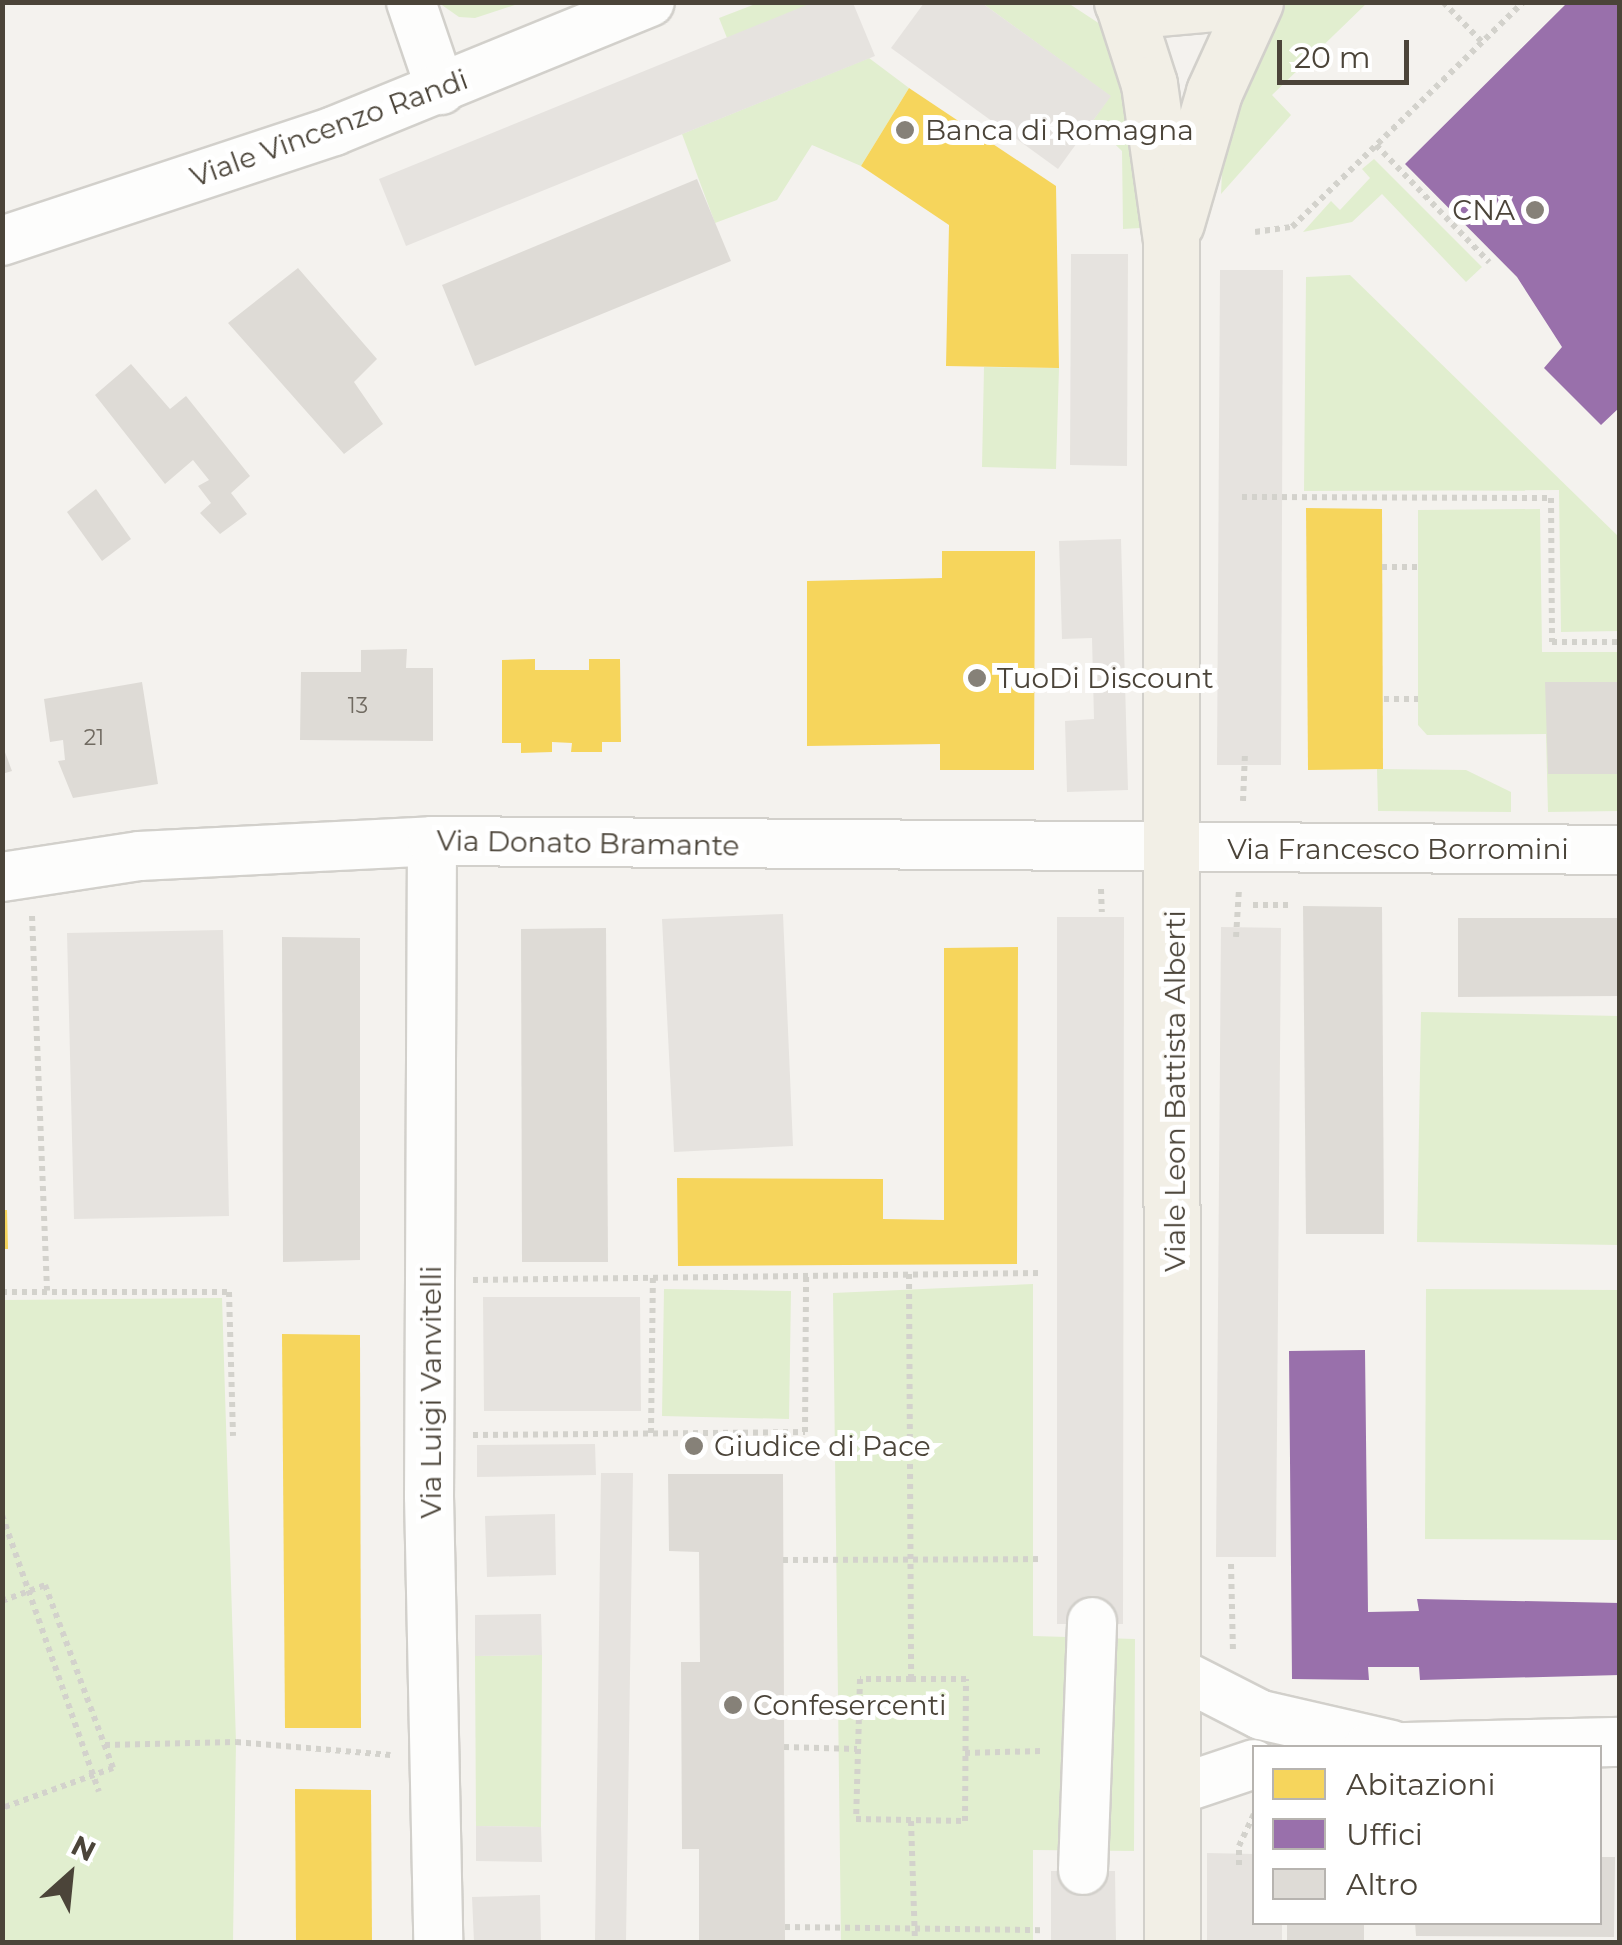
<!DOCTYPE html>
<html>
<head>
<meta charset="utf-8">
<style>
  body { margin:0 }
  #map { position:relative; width:1622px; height:1945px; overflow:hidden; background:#f4f2ee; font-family:Montserrat,sans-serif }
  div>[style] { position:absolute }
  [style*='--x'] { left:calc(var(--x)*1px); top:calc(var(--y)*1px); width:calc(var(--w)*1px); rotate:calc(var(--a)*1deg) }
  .green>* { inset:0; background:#e1eecf }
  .parking>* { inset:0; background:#e6e3df }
  .homes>* { inset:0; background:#f6d55c }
  .offices>* { inset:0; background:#9970ab }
  .building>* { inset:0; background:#dedbd6 }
  .path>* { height:6px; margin-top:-3px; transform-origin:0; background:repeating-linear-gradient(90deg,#d3d2cc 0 5px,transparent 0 10px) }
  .roads { filter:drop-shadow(2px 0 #d2d0cb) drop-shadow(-2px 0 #d2d0cb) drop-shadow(0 2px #d2d0cb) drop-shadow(0 -2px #d2d0cb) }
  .minor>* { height:48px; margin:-24px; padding:0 24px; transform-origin:24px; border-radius:24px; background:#fdfdfc }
  .major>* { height:55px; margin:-27.5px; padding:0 27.5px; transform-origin:27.5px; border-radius:27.5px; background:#f2efe6 }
  .dots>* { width:28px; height:28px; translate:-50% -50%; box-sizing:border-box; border:5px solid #fff; border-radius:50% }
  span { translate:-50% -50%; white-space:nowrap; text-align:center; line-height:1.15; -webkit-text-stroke:10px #fff; paint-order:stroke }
  .number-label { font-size:22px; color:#706a61 }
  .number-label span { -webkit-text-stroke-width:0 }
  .street-label { font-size:28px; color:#4b4439 }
  .poi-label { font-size:28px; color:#4b4439 }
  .left { translate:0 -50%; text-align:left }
  .right { translate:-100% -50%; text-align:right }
  .frame { position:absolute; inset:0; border:5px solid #4b4439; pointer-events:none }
  .legend { position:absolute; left:1252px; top:1745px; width:350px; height:180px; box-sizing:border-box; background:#fff; border:2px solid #b7b4b0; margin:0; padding:12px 18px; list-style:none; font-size:30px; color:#4b4439 }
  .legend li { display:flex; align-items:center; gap:20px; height:50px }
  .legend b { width:50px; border:2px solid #b7b4b0 }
  .north { position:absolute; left:20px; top:1825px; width:100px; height:100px; -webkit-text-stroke:8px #fff; paint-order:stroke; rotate:27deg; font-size:28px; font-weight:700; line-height:40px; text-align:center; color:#4b4439 }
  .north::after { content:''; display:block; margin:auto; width:35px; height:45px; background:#4b4439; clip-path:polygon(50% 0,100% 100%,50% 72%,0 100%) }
  .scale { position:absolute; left:1277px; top:40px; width:132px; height:45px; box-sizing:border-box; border:5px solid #4b4439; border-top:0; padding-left:12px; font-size:30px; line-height:35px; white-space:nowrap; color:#4b4439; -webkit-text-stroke:8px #fff; paint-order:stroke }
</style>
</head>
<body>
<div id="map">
  <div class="green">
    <i style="clip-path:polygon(439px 3px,521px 3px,475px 18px,459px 17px)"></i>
    <i style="clip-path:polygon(758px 3px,758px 2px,814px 3px,727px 38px,719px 18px)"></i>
    <i style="clip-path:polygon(982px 3px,1068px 3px,1100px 24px,1119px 51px,1140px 158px,1140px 228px,1123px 229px,1122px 151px,1092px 122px,1110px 96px)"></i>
    <i style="clip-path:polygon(1286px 3px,1367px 3px,1272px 95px,1291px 115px,1221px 194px,1224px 126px)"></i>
    <i style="clip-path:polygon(869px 58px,909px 88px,861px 166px,812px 145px,777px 200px,715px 223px,682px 134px)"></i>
    <i style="clip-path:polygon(1374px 159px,1482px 267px,1466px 282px,1382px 194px,1352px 222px,1303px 232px,1331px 201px,1340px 210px,1370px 178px,1362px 169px)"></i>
    <i style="clip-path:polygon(1350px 275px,1619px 537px,1619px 631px,1561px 632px,1559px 490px,1304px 491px,1306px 277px)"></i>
    <i style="clip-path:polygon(984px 367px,1059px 368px,1056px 469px,982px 467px)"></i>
    <i style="clip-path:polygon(1540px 509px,1542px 652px,1619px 652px,1619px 811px,1548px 812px,1546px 734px,1427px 735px,1418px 725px,1418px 510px)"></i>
    <i style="clip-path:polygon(1377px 769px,1466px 770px,1511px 792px,1511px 812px,1378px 811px)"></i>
    <i style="clip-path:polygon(1421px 1012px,1619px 1016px,1619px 1245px,1417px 1242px)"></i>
    <i style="clip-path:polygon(1033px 1284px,1033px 1636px,1135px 1639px,1134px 1851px,1033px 1850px,1033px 1942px,841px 1942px,833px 1293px)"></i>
    <i style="clip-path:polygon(664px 1289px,791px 1291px,789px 1419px,662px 1416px)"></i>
    <i style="clip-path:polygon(1426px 1289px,1619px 1290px,1619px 1540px,1425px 1539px)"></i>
    <i style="clip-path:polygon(222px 1298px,236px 1742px,233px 1942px,3px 1942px,3px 1300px)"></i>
    <i style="clip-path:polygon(542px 1655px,541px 1827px,476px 1826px,475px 1656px)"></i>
  </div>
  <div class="parking">
    <i style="clip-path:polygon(814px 2px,853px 3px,875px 56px,406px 246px,379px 179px)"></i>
    <i style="clip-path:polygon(924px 3px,982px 3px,1111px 96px,1058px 169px,891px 48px)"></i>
    <i style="clip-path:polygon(1071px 254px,1128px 254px,1127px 466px,1070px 465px)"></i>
    <i style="clip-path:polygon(1220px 270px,1283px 270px,1281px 765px,1217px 765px)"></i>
    <i style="clip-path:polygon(1121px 539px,1128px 790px,1067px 792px,1065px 721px,1094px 719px,1092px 638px,1062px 639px,1059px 541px)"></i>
    <i style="clip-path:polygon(783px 914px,793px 1146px,674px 1152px,662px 919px)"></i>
    <i style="clip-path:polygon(1057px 917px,1124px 917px,1123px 1624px,1057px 1624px)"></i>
    <i style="clip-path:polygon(1221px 927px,1281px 928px,1276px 1557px,1216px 1557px)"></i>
    <i style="clip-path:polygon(223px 930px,229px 1216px,74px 1219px,67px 933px)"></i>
    <i style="clip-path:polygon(483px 1297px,640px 1297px,641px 1411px,484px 1411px)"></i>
    <i style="clip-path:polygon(595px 1444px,596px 1475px,477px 1477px,477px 1445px)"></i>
    <i style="clip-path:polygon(601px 1473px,633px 1473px,626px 1942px,595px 1942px)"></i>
    <i style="clip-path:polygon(555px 1514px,556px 1575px,487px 1577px,485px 1516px)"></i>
    <i style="clip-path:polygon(541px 1614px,542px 1655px,475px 1656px,475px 1615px)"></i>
    <i style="clip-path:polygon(476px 1826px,541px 1827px,542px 1862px,476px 1861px)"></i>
    <i style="clip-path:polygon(1207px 1853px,1254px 1854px,1254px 1922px,1282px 1923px,1282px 1942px,1207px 1942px)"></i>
    <i style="clip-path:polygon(1051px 1871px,1115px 1871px,1116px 1942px,1051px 1942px)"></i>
    <i style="clip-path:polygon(540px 1895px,541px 1942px,474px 1942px,472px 1897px)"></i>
  </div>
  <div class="homes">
    <i style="clip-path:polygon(909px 88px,1056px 186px,1059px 368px,946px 366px,949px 225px,861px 166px)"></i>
    <i style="clip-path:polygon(1306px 508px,1382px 509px,1383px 769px,1308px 770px)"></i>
    <i style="clip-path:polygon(942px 551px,1035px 551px,1034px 770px,940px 770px,940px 744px,807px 746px,807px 581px,942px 578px)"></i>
    <i style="clip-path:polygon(535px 659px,535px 670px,589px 670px,589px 659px,620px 659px,621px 742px,602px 742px,602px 752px,571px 752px,572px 743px,552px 742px,552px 752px,521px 753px,521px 743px,502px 743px,502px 660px)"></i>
    <i style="clip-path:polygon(1018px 947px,1017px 1264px,678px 1266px,677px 1178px,883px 1179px,883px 1219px,944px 1220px,944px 948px)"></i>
    <i style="clip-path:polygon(2px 1210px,7px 1210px,8px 1249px,2px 1249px)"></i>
    <i style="clip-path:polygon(282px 1334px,360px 1335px,361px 1728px,285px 1728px)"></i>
    <i style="clip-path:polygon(295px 1789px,371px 1790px,372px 1942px,296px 1942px)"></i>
  </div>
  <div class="offices">
    <i style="clip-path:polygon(1568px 2px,1620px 2px,1620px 407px,1601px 425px,1544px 368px,1562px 347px,1517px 277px,1405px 164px)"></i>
    <i style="clip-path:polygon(1365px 1350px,1368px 1612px,1419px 1611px,1417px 1599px,1620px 1603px,1620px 1675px,1420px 1680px,1419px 1667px,1368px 1667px,1369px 1680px,1292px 1679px,1289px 1351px)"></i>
  </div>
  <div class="building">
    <i style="clip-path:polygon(697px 179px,731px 261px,475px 366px,442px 285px)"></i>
    <i style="clip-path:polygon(298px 268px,377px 359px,354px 382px,383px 424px,344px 454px,228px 323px)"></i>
    <i style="clip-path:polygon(131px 364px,170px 409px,186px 396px,250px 476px,231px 493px,247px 514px,220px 534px,200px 513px,211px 503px,198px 486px,209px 480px,193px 460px,165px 484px,95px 395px)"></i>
    <i style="clip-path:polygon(96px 489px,131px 539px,102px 561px,67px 512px)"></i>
    <i style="clip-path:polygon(407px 649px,406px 668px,433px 668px,433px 741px,300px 740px,301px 672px,361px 672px,361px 650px)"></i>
    <i style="clip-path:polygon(142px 682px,158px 784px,73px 798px,58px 761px,65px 760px,63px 740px,50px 742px,44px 699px)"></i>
    <i style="clip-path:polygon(1545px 682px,1620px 682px,1620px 774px,1548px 774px)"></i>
    <i style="clip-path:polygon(2px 744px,12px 771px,2px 774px)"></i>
    <i style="clip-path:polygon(1303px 906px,1382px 907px,1384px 1234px,1306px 1234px)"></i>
    <i style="clip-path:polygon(1458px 918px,1620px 918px,1620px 996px,1458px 997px)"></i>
    <i style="clip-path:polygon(606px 928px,608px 1262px,522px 1262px,521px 929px)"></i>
    <i style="clip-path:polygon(282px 937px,360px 938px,360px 1260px,283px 1262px)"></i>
    <i style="clip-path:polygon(668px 1474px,783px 1474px,785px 1942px,699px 1942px,699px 1849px,682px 1849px,681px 1662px,700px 1662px,699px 1552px,669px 1551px)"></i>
    <i style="clip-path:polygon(1600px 1857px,1615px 1857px,1614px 1937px,1416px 1936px,1415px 1922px,1600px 1922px)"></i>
    <i style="clip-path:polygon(1287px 1922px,1364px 1922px,1364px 1942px,1287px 1942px)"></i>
  </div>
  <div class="path">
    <i style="--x:1443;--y:2;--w:57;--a:45.7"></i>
    <i style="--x:1376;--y:145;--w:163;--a:46"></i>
    <i style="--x:1255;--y:232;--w:37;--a:-8"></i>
    <i style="--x:1292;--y:227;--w:322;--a:-44.2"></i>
    <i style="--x:1242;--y:497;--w:309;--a:0.2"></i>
    <i style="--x:1551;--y:498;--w:144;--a:89.6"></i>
    <i style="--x:1552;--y:642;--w:68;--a:0"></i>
    <i style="--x:1382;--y:567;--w:36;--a:0"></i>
    <i style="--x:1384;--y:699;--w:34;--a:0"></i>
    <i style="--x:1243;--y:801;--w:48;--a:-87.6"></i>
    <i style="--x:1101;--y:889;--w:23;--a:88"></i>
    <i style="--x:1253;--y:905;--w:40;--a:0"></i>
    <i style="--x:32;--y:916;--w:375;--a:87.7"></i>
    <i style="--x:1236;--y:937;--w:48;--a:-86.4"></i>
    <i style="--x:909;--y:1274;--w:405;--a:89.7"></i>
    <i style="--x:911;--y:1679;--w:51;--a:180"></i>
    <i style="--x:860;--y:1679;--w:140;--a:91.6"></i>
    <i style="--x:856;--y:1819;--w:109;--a:1.1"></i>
    <i style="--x:965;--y:1821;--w:142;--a:-89.6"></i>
    <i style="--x:966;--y:1679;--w:55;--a:180"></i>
    <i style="--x:473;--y:1280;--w:569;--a:-0.7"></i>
    <i style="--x:2;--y:1292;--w:227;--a:0"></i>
    <i style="--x:229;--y:1292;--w:144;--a:88.4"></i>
    <i style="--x:651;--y:1433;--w:155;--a:-89.3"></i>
    <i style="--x:473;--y:1435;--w:332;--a:-0.5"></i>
    <i style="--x:805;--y:1432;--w:156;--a:-89.6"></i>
    <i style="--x:2;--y:1515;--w:293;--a:70.7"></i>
    <i style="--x:783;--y:1560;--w:259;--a:-0.2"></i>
    <i style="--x:1231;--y:1564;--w:87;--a:88.7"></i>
    <i style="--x:2;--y:1601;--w:46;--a:-20.4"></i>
    <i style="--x:45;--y:1585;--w:195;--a:69.6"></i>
    <i style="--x:113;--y:1768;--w:118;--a:160.2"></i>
    <i style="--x:105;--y:1745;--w:131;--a:-1.3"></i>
    <i style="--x:236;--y:1742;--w:155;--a:4.8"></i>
    <i style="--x:784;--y:1747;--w:73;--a:1.6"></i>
    <i style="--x:965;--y:1753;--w:76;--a:-1.5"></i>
    <i style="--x:911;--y:1821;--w:121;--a:88.1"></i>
    <i style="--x:1239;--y:1865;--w:19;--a:-90"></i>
    <i style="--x:1239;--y:1846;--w:35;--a:-65"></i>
    <i style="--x:785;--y:1927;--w:257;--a:0.7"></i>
  </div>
  <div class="roads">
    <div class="minor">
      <i style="--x:411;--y:2;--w:93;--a:71.2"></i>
      <i style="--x:2;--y:241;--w:350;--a:-18.3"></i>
      <i style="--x:334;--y:131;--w:341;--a:-22.2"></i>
      <i style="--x:432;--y:841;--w:655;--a:90.26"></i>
      <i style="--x:429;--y:1496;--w:446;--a:88.8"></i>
      <i style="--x:2;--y:877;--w:139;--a:-8.7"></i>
      <i style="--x:139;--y:856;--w:293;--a:-2.9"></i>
      <i style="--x:432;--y:841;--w:1188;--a:0.43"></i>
      <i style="--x:1173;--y:1670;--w:99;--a:27.1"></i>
      <i style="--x:1261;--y:1715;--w:134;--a:12.9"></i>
      <i style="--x:1368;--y:1748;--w:252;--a:-1.4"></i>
      <i style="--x:1174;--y:1791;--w:84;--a:-18.6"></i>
      <i style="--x:1083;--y:1870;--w:248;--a:-87.9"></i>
    </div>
    <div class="major">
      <i style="--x:1122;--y:2;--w:36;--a:9"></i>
      <i style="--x:1158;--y:8;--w:67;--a:-5.1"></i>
      <i style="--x:1123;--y:3;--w:85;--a:72.2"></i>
      <i style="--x:1149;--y:84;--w:158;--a:82"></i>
      <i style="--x:1171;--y:240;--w:1702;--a:89.97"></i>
      <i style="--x:1176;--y:223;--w:136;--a:-73.8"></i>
      <i style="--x:1214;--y:92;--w:99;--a:-65.5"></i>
    </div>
  </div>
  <div class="dots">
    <i style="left:905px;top:130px;background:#868178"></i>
    <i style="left:1535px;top:210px;background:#868178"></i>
    <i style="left:977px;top:678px;background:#868178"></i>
    <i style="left:694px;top:1446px;background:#868178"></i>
    <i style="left:733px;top:1705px;background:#868178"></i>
  </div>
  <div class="number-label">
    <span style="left:358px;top:706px">13</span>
    <span style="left:94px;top:738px">21</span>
  </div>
  <div class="street-label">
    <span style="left:329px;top:128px;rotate:-20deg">Viale Vincenzo Randi</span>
    <span style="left:588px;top:843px;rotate:1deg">Via Donato Bramante</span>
    <span style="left:1398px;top:849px">Via Francesco Borromini</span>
    <span style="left:1175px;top:1091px;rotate:-90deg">Viale Leon Battista Alberti</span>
    <span style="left:431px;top:1392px;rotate:-90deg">Via Luigi Vanvitelli</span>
  </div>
  <div class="poi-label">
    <span class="left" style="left:925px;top:130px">Banca di Romagna</span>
    <span class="right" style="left:1515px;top:210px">CNA</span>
    <span class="left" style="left:997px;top:678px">TuoDi Discount</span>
    <span class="left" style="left:714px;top:1446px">Giudice di Pace</span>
    <span class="left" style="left:753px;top:1705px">Confesercenti</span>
  </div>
  <div class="frame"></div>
  <ul class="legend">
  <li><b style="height:28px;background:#f6d55c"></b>Abitazioni</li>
  <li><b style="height:28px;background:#9970ab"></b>Uffici</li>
  <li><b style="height:28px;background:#dedbd6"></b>Altro</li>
  </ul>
  <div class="north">N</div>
  <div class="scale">20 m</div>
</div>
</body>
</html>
